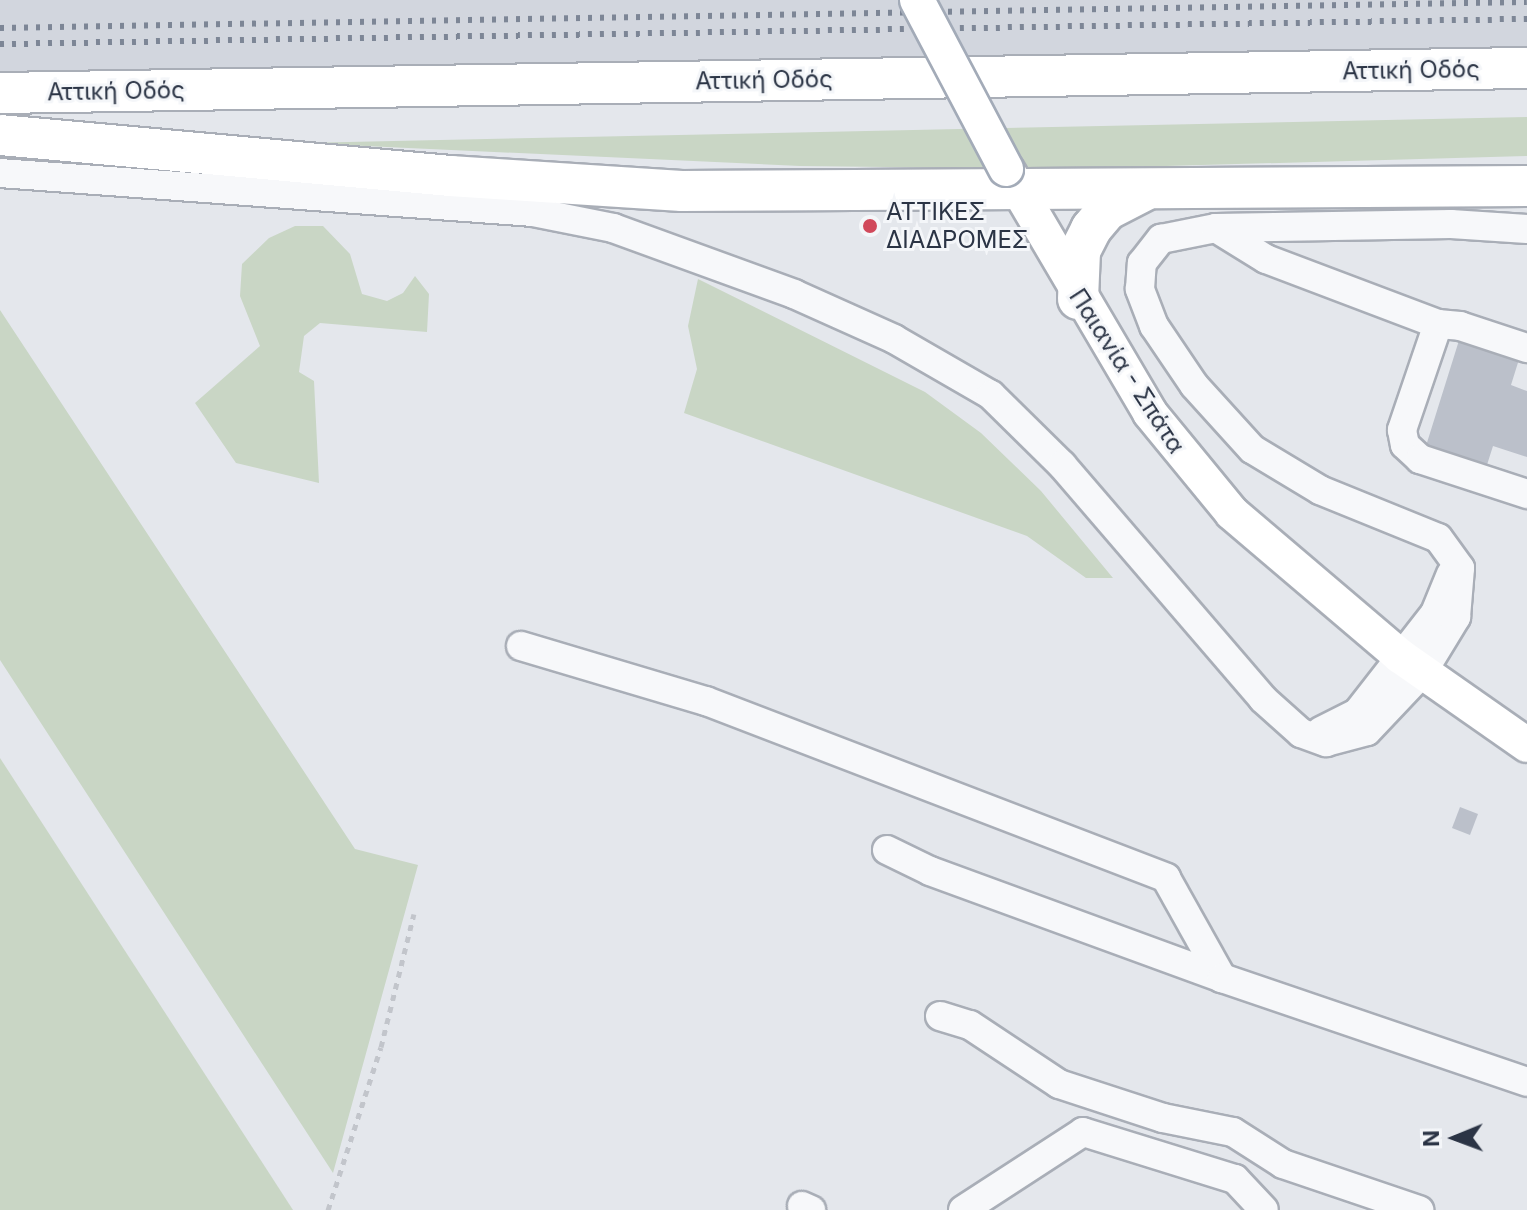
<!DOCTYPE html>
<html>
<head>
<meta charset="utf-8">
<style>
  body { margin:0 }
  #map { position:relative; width:1527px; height:1210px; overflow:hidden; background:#e4e7ec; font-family:Inter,sans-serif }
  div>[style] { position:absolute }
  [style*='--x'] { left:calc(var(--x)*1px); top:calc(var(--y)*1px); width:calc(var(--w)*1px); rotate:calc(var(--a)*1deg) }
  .built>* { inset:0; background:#d2d6de }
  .green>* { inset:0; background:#c9d6c5 }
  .building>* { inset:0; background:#bbc0ca }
  .path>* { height:5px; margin-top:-2.5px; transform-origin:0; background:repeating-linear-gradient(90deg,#c2c5cb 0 6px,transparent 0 12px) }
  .roads { filter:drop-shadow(2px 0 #a9aeb7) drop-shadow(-2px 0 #a9aeb7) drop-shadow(0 2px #a9aeb7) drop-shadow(0 -2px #a9aeb7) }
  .minor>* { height:28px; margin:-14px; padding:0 14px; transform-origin:14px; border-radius:14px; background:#f7f8fa }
  .major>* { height:34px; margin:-17px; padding:0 17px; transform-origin:17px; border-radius:17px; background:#fff }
  .highway>* { height:40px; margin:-20px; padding:0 20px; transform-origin:20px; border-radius:20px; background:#fff }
  .rail>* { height:6px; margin-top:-3px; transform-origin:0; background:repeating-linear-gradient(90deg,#7d8696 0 4px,transparent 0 12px) }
  .bridges { filter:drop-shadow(2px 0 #a3abb8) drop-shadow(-2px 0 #a3abb8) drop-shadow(0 2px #a3abb8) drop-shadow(0 -2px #a3abb8) }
  .major-bridge>* { height:34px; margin:-17px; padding:0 17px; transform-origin:17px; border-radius:17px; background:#fff }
  .dots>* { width:22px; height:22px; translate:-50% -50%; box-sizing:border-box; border:4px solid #f4f6f9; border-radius:50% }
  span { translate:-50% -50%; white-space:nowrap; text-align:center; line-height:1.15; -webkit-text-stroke:6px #f4f6f9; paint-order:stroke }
  .street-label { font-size:24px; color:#2b3445 }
  .poi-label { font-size:24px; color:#2b3445 }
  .left { translate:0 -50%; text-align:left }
  .north { position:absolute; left:1415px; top:1098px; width:80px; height:80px; -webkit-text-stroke:6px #f4f6f9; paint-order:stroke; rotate:269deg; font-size:22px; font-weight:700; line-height:32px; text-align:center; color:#2b3445 }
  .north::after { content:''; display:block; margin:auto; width:28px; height:36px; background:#2b3445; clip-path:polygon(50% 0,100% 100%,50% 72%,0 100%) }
</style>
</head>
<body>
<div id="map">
  <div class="built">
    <i style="clip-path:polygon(0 0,1527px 0,1527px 48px,0 73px)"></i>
  </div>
  <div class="green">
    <i style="clip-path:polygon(1527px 117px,1527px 156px,1060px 169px,800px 166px,301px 143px)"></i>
    <i style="clip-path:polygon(295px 226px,323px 226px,350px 254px,362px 294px,387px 301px,403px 293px,415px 276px,429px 294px,427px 332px,320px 323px,304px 336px,299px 372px,314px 381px,319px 483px,236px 463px,195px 403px,260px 346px,240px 296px,242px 264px,269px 238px)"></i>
    <i style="clip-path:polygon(698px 279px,925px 392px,981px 433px,1041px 491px,1113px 578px,1086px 578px,1027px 536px,684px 413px,697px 369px,688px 326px)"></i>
    <i style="clip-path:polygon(0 310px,355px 849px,418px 865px,333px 1173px,0 660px)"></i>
    <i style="clip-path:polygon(0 758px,293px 1210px,0 1210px)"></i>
  </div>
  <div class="building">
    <i style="clip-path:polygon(1461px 334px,1521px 353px,1511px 385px,1527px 391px,1527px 457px,1493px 446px,1486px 468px,1425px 449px)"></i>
    <i style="clip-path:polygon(1460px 807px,1478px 814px,1470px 835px,1452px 828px)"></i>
  </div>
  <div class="path">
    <i style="--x:328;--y:1210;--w:171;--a:-72"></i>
    <i style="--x:381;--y:1047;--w:137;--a:-76.1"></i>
  </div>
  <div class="roads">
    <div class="minor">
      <i style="--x:0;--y:173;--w:534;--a:4.18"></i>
      <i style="--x:533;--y:212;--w:82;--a:11.3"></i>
      <i style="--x:613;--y:228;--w:193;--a:20"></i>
      <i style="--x:794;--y:294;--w:110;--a:24.2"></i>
      <i style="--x:894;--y:339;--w:112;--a:30"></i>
      <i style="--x:991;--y:395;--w:100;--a:44.6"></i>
      <i style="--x:1062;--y:465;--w:308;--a:49.3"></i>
      <i style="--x:1263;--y:699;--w:51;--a:41.8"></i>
      <i style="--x:1301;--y:733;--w:27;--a:20"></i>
      <i style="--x:1326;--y:742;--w:42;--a:-15"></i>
      <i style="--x:1367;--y:731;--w:80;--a:-46.5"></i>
      <i style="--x:1422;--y:673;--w:66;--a:-58.7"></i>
      <i style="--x:1456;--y:617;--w:49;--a:-85.3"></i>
      <i style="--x:1460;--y:568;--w:37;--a:-126"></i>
      <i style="--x:1438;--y:538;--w:127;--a:-157.9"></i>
      <i style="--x:1320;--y:490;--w:79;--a:-148.9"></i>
      <i style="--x:1252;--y:449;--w:86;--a:-132.2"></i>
      <i style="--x:1194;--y:385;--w:71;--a:-124.1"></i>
      <i style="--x:1154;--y:326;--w:40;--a:-111"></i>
      <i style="--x:1140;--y:289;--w:26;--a:-86"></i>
      <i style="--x:1142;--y:263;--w:31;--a:-52"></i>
      <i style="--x:1161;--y:239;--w:56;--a:-11.3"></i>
      <i style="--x:1216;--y:228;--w:235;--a:-1"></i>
      <i style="--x:1451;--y:224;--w:76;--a:3.8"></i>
      <i style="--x:1216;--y:228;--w:59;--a:31.8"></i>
      <i style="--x:1266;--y:259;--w:184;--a:20.7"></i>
      <i style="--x:1438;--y:324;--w:22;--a:5"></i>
      <i style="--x:1460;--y:326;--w:71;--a:18.2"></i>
      <i style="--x:1438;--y:324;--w:112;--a:108.8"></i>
      <i style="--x:1402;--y:430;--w:15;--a:79"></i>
      <i style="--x:1405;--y:445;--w:21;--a:43"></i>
      <i style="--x:1420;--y:459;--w:113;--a:18.1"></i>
      <i style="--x:521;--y:646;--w:193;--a:16.6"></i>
      <i style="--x:706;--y:701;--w:493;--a:21"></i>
      <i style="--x:1166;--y:878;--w:115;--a:60.8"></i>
      <i style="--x:1321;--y:731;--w:40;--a:-26.6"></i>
      <i style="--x:1357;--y:713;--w:127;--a:-52"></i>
      <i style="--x:1435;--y:613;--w:42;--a:-67.7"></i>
      <i style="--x:887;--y:850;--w:48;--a:26"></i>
      <i style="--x:930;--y:871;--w:311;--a:20.1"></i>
      <i style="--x:1222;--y:978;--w:322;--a:18.8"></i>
      <i style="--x:940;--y:1016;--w:31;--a:17"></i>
      <i style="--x:970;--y:1025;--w:107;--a:33.5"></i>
      <i style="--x:1059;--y:1084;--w:109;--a:18.1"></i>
      <i style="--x:1163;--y:1118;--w:71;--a:11.3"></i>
      <i style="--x:1233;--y:1132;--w:59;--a:32.6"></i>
      <i style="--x:1283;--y:1164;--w:144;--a:18.7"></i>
      <i style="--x:802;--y:1206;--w:10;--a:24"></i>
      <i style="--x:963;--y:1210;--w:143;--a:-33"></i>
      <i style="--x:1083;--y:1132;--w:159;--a:17.2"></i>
      <i style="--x:1235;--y:1179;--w:42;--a:46.9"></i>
    </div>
    <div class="major">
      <i style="--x:1007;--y:170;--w:282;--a:59.5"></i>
      <i style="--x:1150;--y:413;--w:129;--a:50.6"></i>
      <i style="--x:1232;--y:513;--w:221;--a:40.4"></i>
      <i style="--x:1400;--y:656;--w:155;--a:35"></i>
    </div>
    <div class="highway">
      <i style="--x:0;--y:93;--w:1527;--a:-0.94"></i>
      <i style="--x:0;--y:135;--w:452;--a:5.2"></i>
      <i style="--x:450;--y:176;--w:232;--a:3.7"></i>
      <i style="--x:682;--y:191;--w:845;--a:-0.34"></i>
      <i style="--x:1078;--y:299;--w:48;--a:-87.6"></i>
      <i style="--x:1080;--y:251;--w:25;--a:-63"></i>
      <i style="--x:1091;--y:229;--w:25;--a:-50"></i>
      <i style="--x:1107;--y:210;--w:42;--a:-27.2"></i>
    </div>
  </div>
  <div class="rail">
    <i style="--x:0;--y:28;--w:1527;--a:-0.98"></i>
    <i style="--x:0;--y:44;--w:1527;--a:-0.94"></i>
  </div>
  <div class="bridges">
    <div class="major-bridge">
      <i style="--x:917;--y:0;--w:191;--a:62.2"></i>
    </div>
  </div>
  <div class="dots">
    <i style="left:870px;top:226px;background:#d1495b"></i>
  </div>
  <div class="street-label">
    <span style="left:1411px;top:70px;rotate:-1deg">Αττική Οδός</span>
    <span style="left:764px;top:80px;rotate:-1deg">Αττική Οδός</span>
    <span style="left:116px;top:91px;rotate:-1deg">Αττική Οδός</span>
    <span style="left:1127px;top:371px;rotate:57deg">Παιανία - Σπάτα</span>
  </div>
  <div class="poi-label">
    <span class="left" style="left:886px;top:226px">ΑΤΤΙΚΕΣ<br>ΔΙΑΔΡΟΜΕΣ</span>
  </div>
  <div class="north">N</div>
</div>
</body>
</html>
